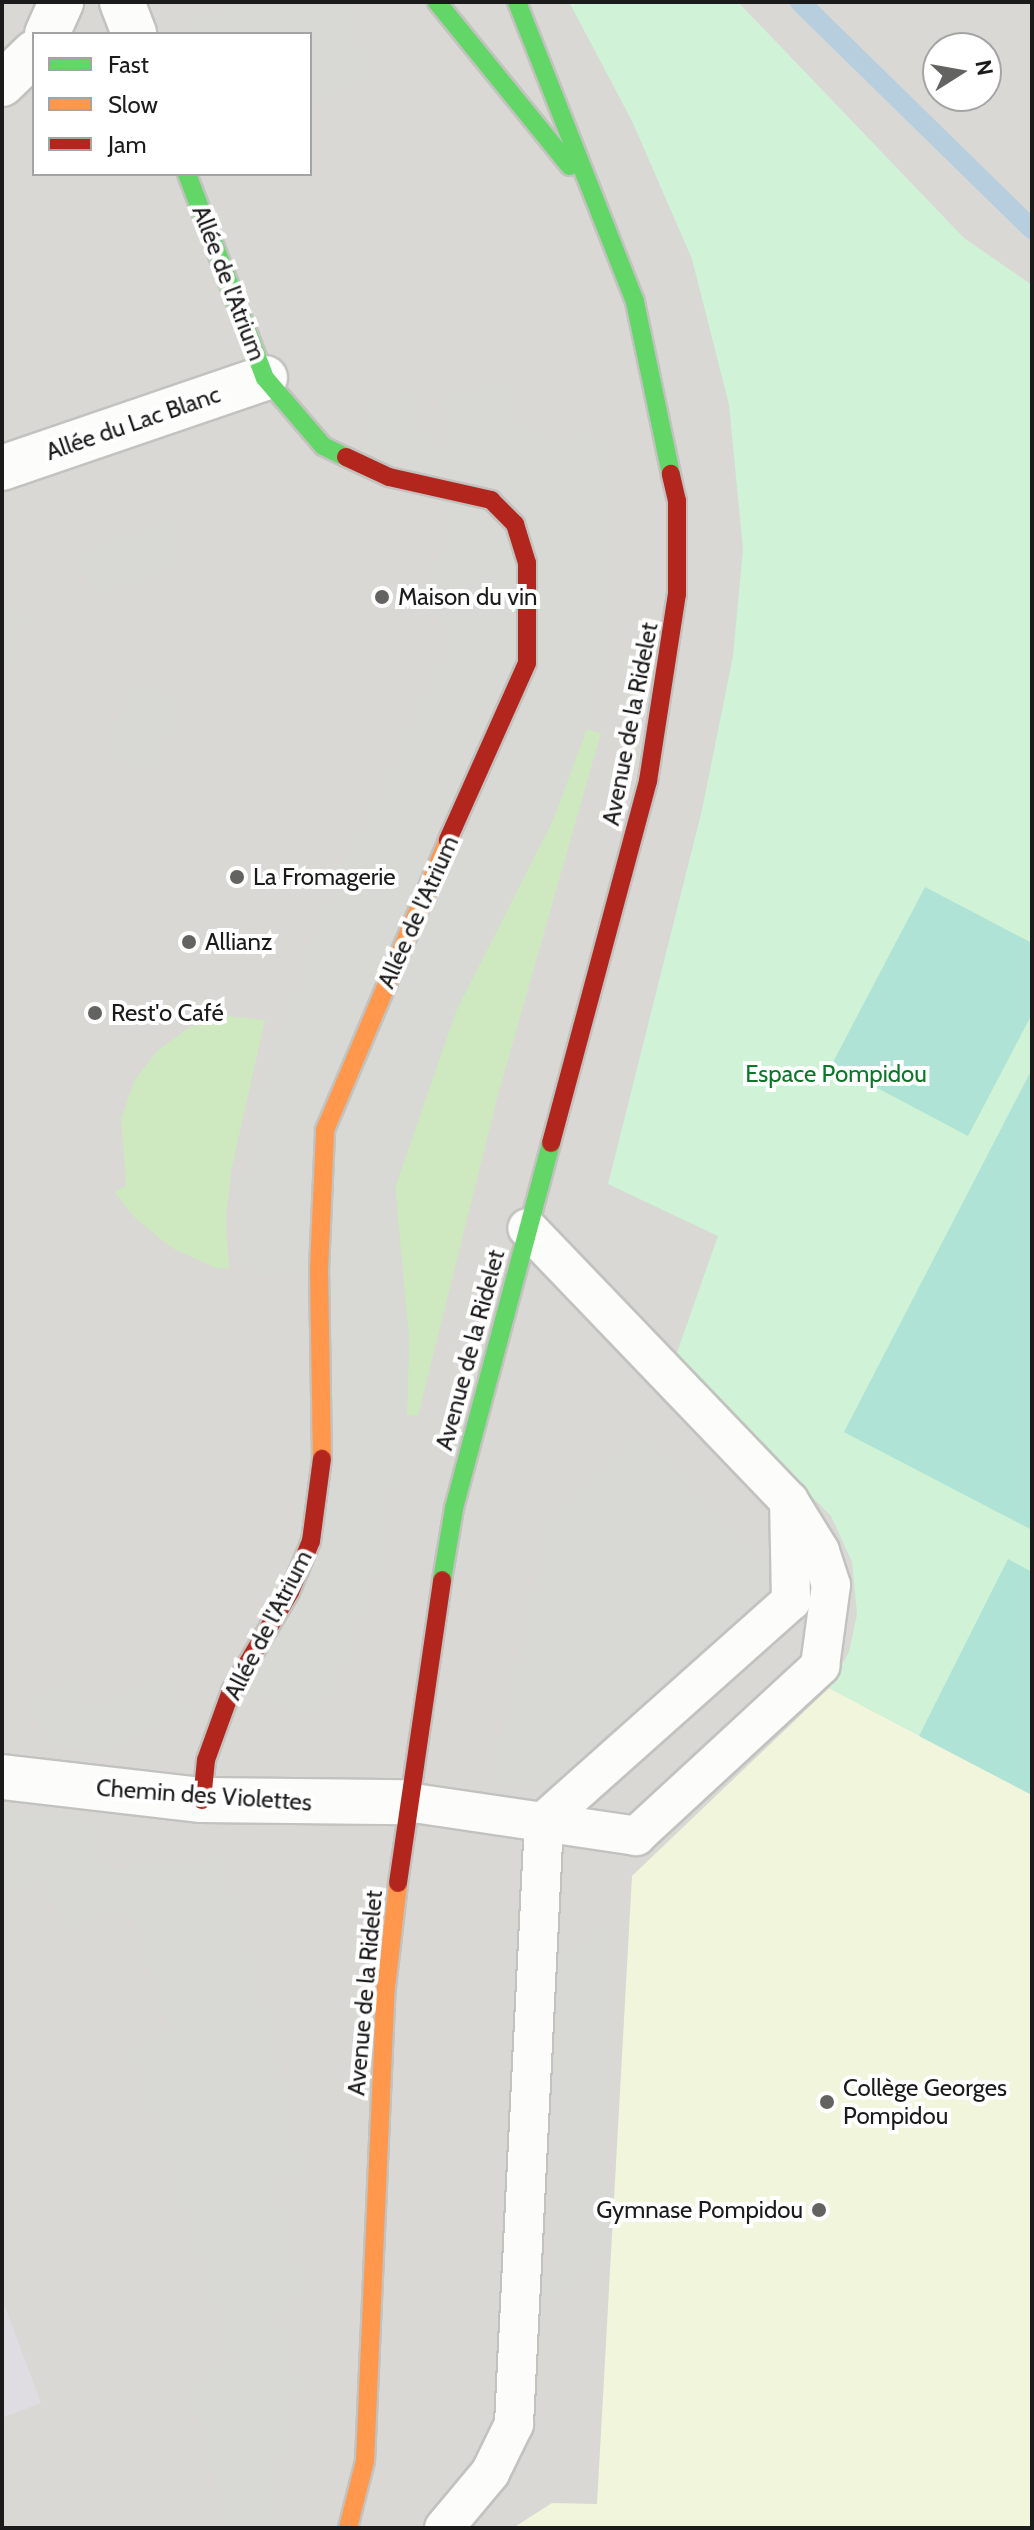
<!DOCTYPE html>
<html>
<head>
<meta charset="utf-8">
<style>
  body { margin:0 }
  #map { position:relative; width:1034px; height:2530px; overflow:hidden; background:#eae9e3; font-family:Cabin,sans-serif }
  div>[style] { position:absolute }
  [style*='--x'] { left:calc(var(--x)*1px); top:calc(var(--y)*1px); width:calc(var(--w)*1px); rotate:calc(var(--a)*1deg) }
  .residential>* { inset:0; background:#d9d8d5 }
  .education>* { inset:0; background:#f1f5dc }
  .grass>* { inset:0; background:#cee8c0 }
  .park>* { inset:0; background:#d0f2d6 }
  .pitch>* { inset:0; background:#aee3d6 }
  .parking>* { inset:0; background:#d8d8d5 }
  .plaza>* { inset:0; background:#e0dde2 }
  .stream>* { height:20px; margin:-10px; padding:0 10px; transform-origin:10px; border-radius:10px; background:#b6cedd }
  .roads { filter:drop-shadow(2px 0 #c2c2bf) drop-shadow(-2px 0 #c2c2bf) drop-shadow(0 2px #c2c2bf) drop-shadow(0 -2px #c2c2bf) }
  .lane>* { height:38px; margin:-19px; padding:0 19px; transform-origin:19px; border-radius:19px; background:#fcfcfb }
  .street>* { height:44px; margin:-22px; padding:0 22px; transform-origin:22px; border-radius:22px; background:#fcfcfb }
  .fast>* { height:18px; margin:-9px; padding:0 9px; transform-origin:9px; border-radius:9px; background:#63d668 }
  .slow>* { height:18px; margin:-9px; padding:0 9px; transform-origin:9px; border-radius:9px; background:#ff974d }
  .jam>* { height:18px; margin:-9px; padding:0 9px; transform-origin:9px; border-radius:9px; background:#b3261e }
  .dots>* { width:22px; height:22px; translate:-50% -50%; box-sizing:border-box; border:4px solid #fff; border-radius:50% }
  span { translate:-50% -50%; white-space:nowrap; text-align:center; line-height:1.15; -webkit-text-stroke:8px #fff; paint-order:stroke }
  .street-label { font-size:24px; color:#1b1b1b }
  .poi-label { font-size:24px; color:#1b1b1b }
  .left { translate:0 -50%; text-align:left }
  .right { translate:-100% -50%; text-align:right }
  .park-label { font-size:24px; color:#0a7729 }
  .frame { position:absolute; inset:0; border:4px solid #1b1b1b; pointer-events:none }
  .legend { position:absolute; left:32px; top:32px; width:280px; height:144px; box-sizing:border-box; background:#fff; border:2px solid #a4a4a4; margin:0; padding:10px 14px; list-style:none; font-size:24px; color:#1b1b1b }
  .legend li { display:flex; align-items:center; gap:16px; height:40px }
  .legend b { width:40px; border:2px solid #a4a4a4 }
  .north { position:absolute; left:922px; top:32px; width:80px; height:80px; box-sizing:border-box; background:#fff; border:2px solid #a4a4a4; border-radius:50%; rotate:79deg; font-size:22px; font-weight:700; line-height:32px; text-align:center; color:#1b1b1b }
  .north::after { content:''; display:block; margin:auto; width:28px; height:36px; background:#636361; clip-path:polygon(50% 0,100% 100%,50% 72%,0 100%) }
</style>
</head>
<body>
<div id="map">
  <div class="residential">
    <i style="clip-path:polygon(evenodd,2px 2px,1032px 2px,1032px 2528px,2px 2528px,2px 2px,34px 34px,310px 34px,310px 174px,34px 174px,34px 34px,2px 2px,938px 48px,986px 48px,986px 96px,938px 96px,938px 48px)"></i>
  </div>
  <div class="education">
    <i style="clip-path:polygon(829px 1688px,1032px 1795px,1032px 2528px,513px 2528px,552px 2503px,597px 2504px,632px 1876px)"></i>
  </div>
  <div class="grass">
    <i style="clip-path:polygon(587px 729px,601px 733px,499px 1091px,418px 1416px,407px 1415px,409px 1338px,395px 1188px,456px 1011px,553px 820px)"></i>
    <i style="clip-path:polygon(228px 1016px,265px 1020px,232px 1167px,226px 1217px,229px 1269px,216px 1268px,172px 1248px,136px 1219px,114px 1192px,126px 1186px,121px 1119px,134px 1081px,158px 1050px,190px 1027px)"></i>
  </div>
  <div class="park">
    <i style="clip-path:polygon(569px 2px,738px 2px,964px 238px,1032px 285px,1032px 1795px,829px 1688px,849px 1652px,857px 1614px,852px 1562px,831px 1516px,675px 1358px,718px 1236px,608px 1184px,702px 810px,733px 656px,743px 549px,729px 405px,692px 259px,632px 121px)"></i>
  </div>
  <div class="pitch">
    <i style="clip-path:polygon(925px 887px,1032px 943px,1032px 1014px,968px 1136px,832px 1064px)"></i>
    <i style="clip-path:polygon(1032px 1069px,1032px 1530px,844px 1432px)"></i>
    <i style="clip-path:polygon(1008px 1559px,1032px 1572px,1032px 1795px,919px 1736px)"></i>
  </div>
  <div class="parking">
    <i style="clip-path:polygon(242px 2px,345px 2px,373px 80px,310px 104px,310px 34px,199px 34px,194px 20px)"></i>
    <i style="clip-path:polygon(508px 377px,521px 422px,554px 441px,602px 431px,613px 566px,603px 683px,553px 820px,456px 1011px,395px 1187px,409px 1338px,407px 1415px,384px 1558px,353px 1647px,321px 1716px,231px 1691px,290px 1592px,318px 1271px,248px 1277px,239px 1213px,265px 1071px,330px 889px,446px 648px,429px 575px,445px 546px,448px 487px,377px 454px,360px 406px,414px 388px,432px 448px,452px 442px,438px 397px)"></i>
    <i style="clip-path:polygon(171px 520px,186px 563px,94px 597px,79px 552px)"></i>
    <i style="clip-path:polygon(2px 604px,31px 618px,2px 678px)"></i>
    <i style="clip-path:polygon(139px 680px,185px 702px,151px 775px,104px 750px)"></i>
    <i style="clip-path:polygon(639px 1428px,778px 1581px,545px 1790px,493px 1779px,550px 1518px)"></i>
    <i style="clip-path:polygon(171px 1674px,190px 1716px,101px 1752px,45px 1744px,32px 1694px,77px 1680px,90px 1707px)"></i>
    <i style="clip-path:polygon(2px 1809px,87px 1818px,107px 1870px,221px 1857px,259px 1976px,304px 2174px,273px 2182px,308px 2294px,278px 2312px,301px 2385px,280px 2468px,281px 2528px,229px 2528px,191px 2389px,231px 2358px,128px 2047px,173px 2032px,129px 1907px,65px 1929px,44px 1879px,2px 1893px)"></i>
    <i style="clip-path:polygon(613px 1921px,603px 2259px,549px 2306px,563px 1954px)"></i>
  </div>
  <div class="plaza">
    <i style="clip-path:polygon(2px 2299px,41px 2403px,2px 2418px)"></i>
  </div>
  <div class="stream">
    <i style="--x:800;--y:2;--w:325;--a:44.4"></i>
  </div>
  <div class="roads">
    <div class="lane">
      <i style="--x:407;--y:1802;--w:232;--a:8.4"></i>
      <i style="--x:636;--y:1836;--w:251;--a:-42.7"></i>
      <i style="--x:820;--y:1666;--w:82;--a:-82.3"></i>
      <i style="--x:831;--y:1585;--w:36;--a:-108"></i>
      <i style="--x:820;--y:1551;--w:59;--a:-121.8"></i>
      <i style="--x:789;--y:1501;--w:378;--a:-133.8"></i>
      <i style="--x:444;--y:2528;--w:72;--a:-50.1"></i>
      <i style="--x:490;--y:2473;--w:55;--a:-63.9"></i>
      <i style="--x:514;--y:2424;--w:604;--a:-87.15"></i>
      <i style="--x:544;--y:1821;--w:331;--a:-41.7"></i>
      <i style="--x:791;--y:1601;--w:100;--a:-91.1"></i>
    </div>
    <div class="street">
      <i style="--x:122;--y:2;--w:34;--a:69"></i>
      <i style="--x:47;--y:34;--w:35;--a:-66"></i>
      <i style="--x:2;--y:84;--w:45;--a:-44.1"></i>
      <i style="--x:2;--y:468;--w:278;--a:-18.9"></i>
      <i style="--x:2;--y:1777;--w:201;--a:6.6"></i>
      <i style="--x:202;--y:1800;--w:205;--a:0.6"></i>
    </div>
    <div class="fast">
      <i style="--x:437;--y:2;--w:211;--a:51"></i>
      <i style="--x:517;--y:2;--w:322;--a:68.5"></i>
      <i style="--x:635;--y:302;--w:176;--a:78.2"></i>
      <i style="--x:187;--y:174;--w:218;--a:69.1"></i>
      <i style="--x:265;--y:378;--w:89;--a:49.5"></i>
      <i style="--x:323;--y:446;--w:25;--a:26"></i>
      <i style="--x:442;--y:1580;--w:73;--a:-80.5"></i>
      <i style="--x:454;--y:1508;--w:378;--a:-75.1"></i>
    </div>
    <div class="slow">
      <i style="--x:322;--y:1459;--w:189;--a:-90.9"></i>
      <i style="--x:319;--y:1270;--w:140;--a:-87.5"></i>
      <i style="--x:325;--y:1130;--w:315;--a:-67"></i>
      <i style="--x:348;--y:2528;--w:69;--a:-75.8"></i>
      <i style="--x:365;--y:2461;--w:465;--a:-87.5"></i>
      <i style="--x:385;--y:1996;--w:114;--a:-83.4"></i>
    </div>
    <div class="jam">
      <i style="--x:346;--y:457;--w:47;--a:24.9"></i>
      <i style="--x:389;--y:477;--w:105;--a:12.7"></i>
      <i style="--x:491;--y:500;--w:34;--a:45"></i>
      <i style="--x:515;--y:524;--w:41;--a:72.9"></i>
      <i style="--x:527;--y:563;--w:100;--a:90"></i>
      <i style="--x:527;--y:663;--w:194;--a:114.1"></i>
      <i style="--x:551;--y:1143;--w:375;--a:-75"></i>
      <i style="--x:648;--y:781;--w:189;--a:-81.2"></i>
      <i style="--x:677;--y:594;--w:93;--a:-90"></i>
      <i style="--x:677;--y:501;--w:28;--a:-103"></i>
      <i style="--x:202;--y:1800;--w:40;--a:-84.3"></i>
      <i style="--x:206;--y:1760;--w:73;--a:-70.1"></i>
      <i style="--x:231;--y:1691;--w:115;--a:-59.2"></i>
      <i style="--x:290;--y:1592;--w:55;--a:-67.6"></i>
      <i style="--x:311;--y:1541;--w:83;--a:-82.4"></i>
      <i style="--x:398;--y:1883;--w:306;--a:-81.7"></i>
    </div>
  </div>
  <div class="dots">
    <i style="left:382px;top:597px;background:#636361"></i>
    <i style="left:237px;top:877px;background:#636361"></i>
    <i style="left:189px;top:942px;background:#636361"></i>
    <i style="left:95px;top:1013px;background:#636361"></i>
    <i style="left:827px;top:2102px;background:#636361"></i>
    <i style="left:819px;top:2210px;background:#636361"></i>
  </div>
  <div class="street-label">
    <span style="left:229px;top:283px;rotate:69deg">Allée de l'Atrium</span>
    <span style="left:133px;top:423px;rotate:-19deg">Allée du Lac Blanc</span>
    <span style="left:630px;top:724px;rotate:-79deg">Avenue de la Ridelet</span>
    <span style="left:418px;top:912px;rotate:-66deg">Allée de l'Atrium</span>
    <span style="left:470px;top:1350px;rotate:-75deg">Avenue de la Ridelet</span>
    <span style="left:268px;top:1625px;rotate:-63deg">Allée de l'Atrium</span>
    <span style="left:204px;top:1795px;rotate:4deg">Chemin des Violettes</span>
    <span style="left:365px;top:1993px;rotate:-85deg">Avenue de la Ridelet</span>
  </div>
  <div class="poi-label">
    <span class="left" style="left:398px;top:597px">Maison du vin</span>
    <span class="left" style="left:253px;top:877px">La Fromagerie</span>
    <span class="left" style="left:205px;top:942px">Allianz</span>
    <span class="left" style="left:111px;top:1013px">Rest'o Café</span>
    <span class="left" style="left:843px;top:2102px">Collège Georges<br>Pompidou</span>
    <span class="right" style="left:803px;top:2210px">Gymnase Pompidou</span>
  </div>
  <div class="park-label">
    <span style="left:836px;top:1074px">Espace Pompidou</span>
  </div>
  <div class="frame"></div>
  <ul class="legend">
  <li><b style="height:10px;background:#63d668"></b>Fast</li>
  <li><b style="height:10px;background:#ff974d"></b>Slow</li>
  <li><b style="height:10px;background:#b3261e"></b>Jam</li>
  </ul>
  <div class="north">N</div>
</div>
</body>
</html>
